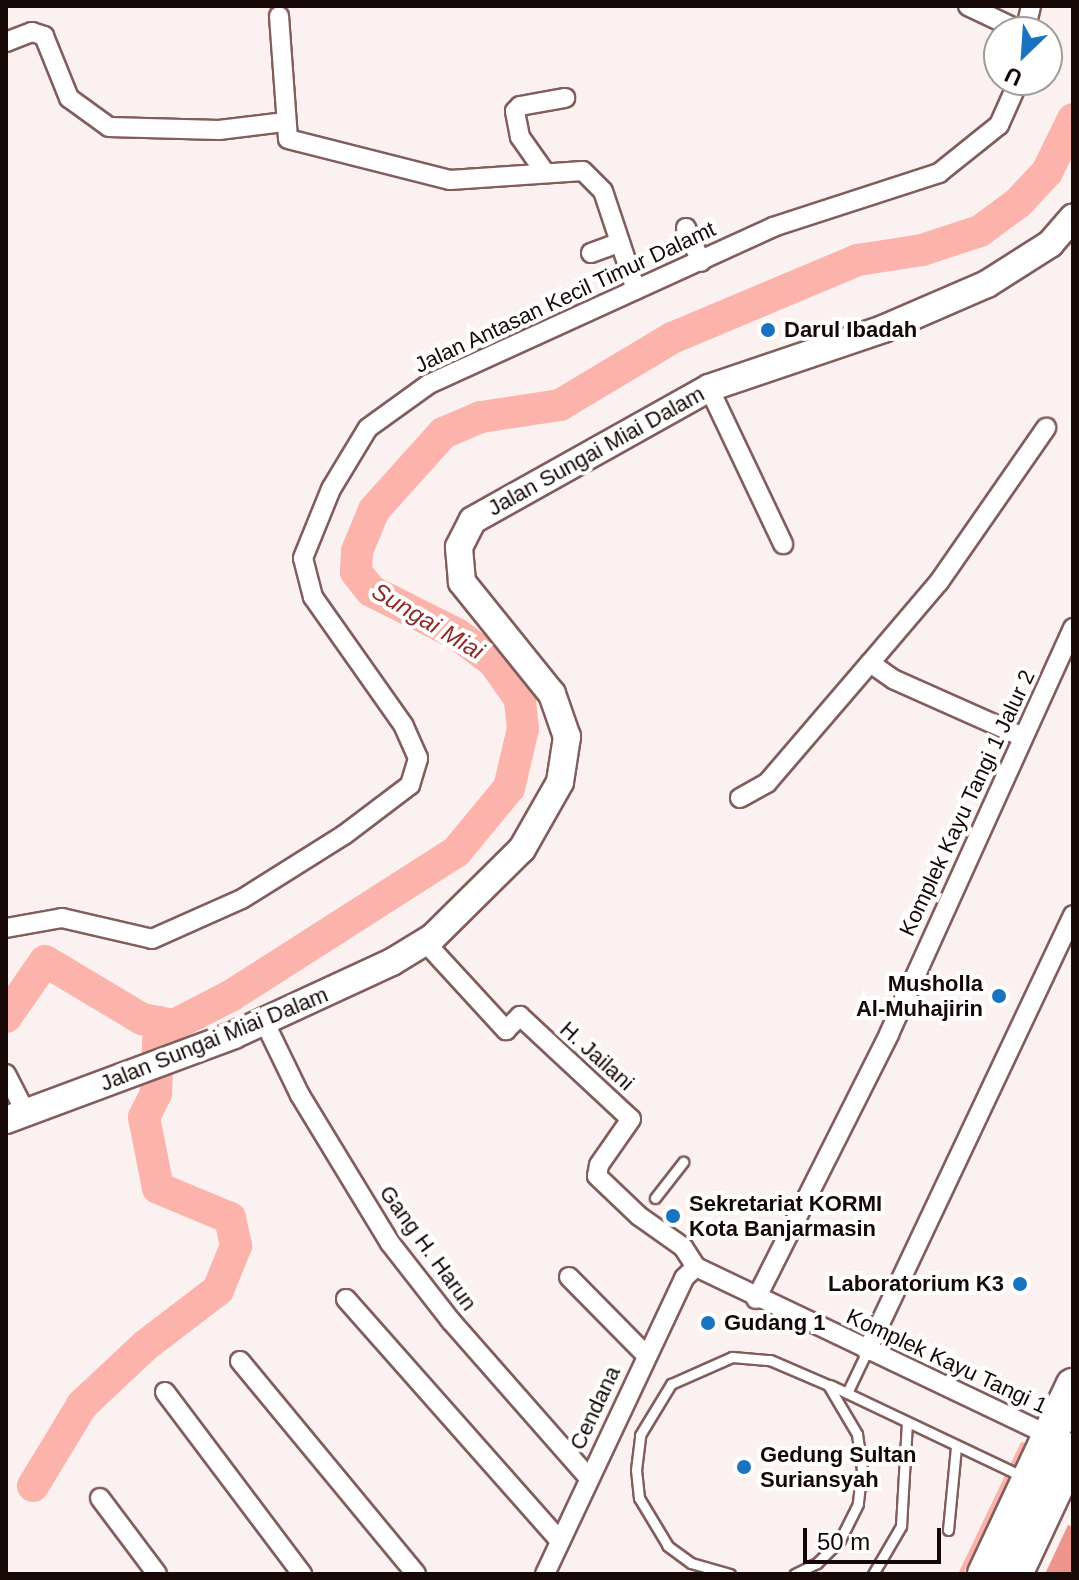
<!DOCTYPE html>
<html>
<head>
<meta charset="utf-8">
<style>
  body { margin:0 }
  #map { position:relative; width:1079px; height:1580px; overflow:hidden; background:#faf1f0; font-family:Arial,sans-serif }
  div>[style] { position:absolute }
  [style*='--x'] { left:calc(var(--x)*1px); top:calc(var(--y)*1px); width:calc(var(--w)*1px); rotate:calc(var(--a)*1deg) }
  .forest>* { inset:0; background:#ed958d }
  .stream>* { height:5px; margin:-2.5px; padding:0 2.5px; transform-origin:2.5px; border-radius:2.5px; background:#fcb3ac }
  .river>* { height:32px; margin:-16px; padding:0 16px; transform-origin:16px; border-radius:16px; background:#fcb3ac }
  .roads { filter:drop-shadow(2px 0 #825e5b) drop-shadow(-2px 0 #825e5b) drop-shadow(0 2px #825e5b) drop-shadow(0 -2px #825e5b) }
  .lane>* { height:9px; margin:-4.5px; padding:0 4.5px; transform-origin:4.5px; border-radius:4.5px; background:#fff }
  .street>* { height:18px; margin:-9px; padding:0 9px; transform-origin:9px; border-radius:9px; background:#fff }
  .secondary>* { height:26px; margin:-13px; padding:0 13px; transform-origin:13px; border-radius:13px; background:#fff }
  .highway>* { height:34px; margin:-17px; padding:0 17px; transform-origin:17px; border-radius:17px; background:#fff }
  .dots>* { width:22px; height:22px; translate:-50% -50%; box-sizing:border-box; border:4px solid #fff; border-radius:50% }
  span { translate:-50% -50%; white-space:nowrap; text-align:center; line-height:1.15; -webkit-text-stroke:8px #fff; paint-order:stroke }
  .street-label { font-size:22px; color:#150807 }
  .poi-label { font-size:22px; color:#150807; font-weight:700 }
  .left { translate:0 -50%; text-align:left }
  .right { translate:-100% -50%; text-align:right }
  .water-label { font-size:24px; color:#902a29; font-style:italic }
  .frame { position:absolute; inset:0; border:8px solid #150807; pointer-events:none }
  .north { position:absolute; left:983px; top:16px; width:80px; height:80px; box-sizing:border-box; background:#fff; border:2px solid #a19c9c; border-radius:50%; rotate:205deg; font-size:22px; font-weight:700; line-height:32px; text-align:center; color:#150807 }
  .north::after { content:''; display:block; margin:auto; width:28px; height:36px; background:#1874c1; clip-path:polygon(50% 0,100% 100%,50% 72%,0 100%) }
  .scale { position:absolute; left:803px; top:1528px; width:138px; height:36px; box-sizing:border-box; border:4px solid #150807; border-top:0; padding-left:10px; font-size:24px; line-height:28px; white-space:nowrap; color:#150807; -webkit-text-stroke:6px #fff; paint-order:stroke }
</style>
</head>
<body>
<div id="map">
  <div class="forest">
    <i style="clip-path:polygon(1068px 1525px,1073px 1527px,1073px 1574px,1045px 1574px)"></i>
  </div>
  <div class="stream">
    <i style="--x:960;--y:1574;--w:144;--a:-64.5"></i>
  </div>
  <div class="river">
    <i style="--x:6;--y:1017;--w:68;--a:-55.1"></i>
    <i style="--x:45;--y:961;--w:113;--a:30.9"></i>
    <i style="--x:142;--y:1019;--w:33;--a:11"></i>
    <i style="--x:174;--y:1025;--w:65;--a:-27.3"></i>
    <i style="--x:232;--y:995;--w:266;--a:-32.6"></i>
    <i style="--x:456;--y:852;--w:83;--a:-50.4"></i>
    <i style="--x:509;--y:788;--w:61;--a:-76.7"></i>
    <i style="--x:523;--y:729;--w:30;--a:-96"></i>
    <i style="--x:520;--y:699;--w:45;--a:-125.1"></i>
    <i style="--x:494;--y:662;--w:46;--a:-142.9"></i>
    <i style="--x:457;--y:634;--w:96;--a:-153.4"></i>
    <i style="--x:371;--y:591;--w:24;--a:-128"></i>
    <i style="--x:356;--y:572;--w:21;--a:-87"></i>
    <i style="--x:357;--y:551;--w:44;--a:-67.5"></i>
    <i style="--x:374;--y:510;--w:103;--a:-48.1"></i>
    <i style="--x:443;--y:433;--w:41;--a:-22.8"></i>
    <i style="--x:481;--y:417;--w:80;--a:-8.6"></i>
    <i style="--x:560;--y:405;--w:131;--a:-30.9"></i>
    <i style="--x:672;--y:338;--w:202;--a:-22.8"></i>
    <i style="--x:858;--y:260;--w:65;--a:-8.9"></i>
    <i style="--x:922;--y:250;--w:61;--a:-18.1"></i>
    <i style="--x:980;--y:231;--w:49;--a:-36.6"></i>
    <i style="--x:1019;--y:202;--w:41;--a:-47"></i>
    <i style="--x:1047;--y:172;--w:59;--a:-63.9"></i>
    <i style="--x:33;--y:1486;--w:95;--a:-58.8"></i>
    <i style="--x:82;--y:1405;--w:88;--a:-43.2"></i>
    <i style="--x:146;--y:1345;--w:91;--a:-37.4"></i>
    <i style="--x:218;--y:1290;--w:48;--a:-67.8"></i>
    <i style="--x:236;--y:1246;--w:29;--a:-102"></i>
    <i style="--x:230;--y:1218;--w:78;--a:-157.4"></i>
    <i style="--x:158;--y:1188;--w:72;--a:-101.2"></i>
    <i style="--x:144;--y:1117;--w:27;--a:-63"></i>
    <i style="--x:156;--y:1093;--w:71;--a:-87.6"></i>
  </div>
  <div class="roads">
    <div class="lane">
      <i style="--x:655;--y:1198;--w:46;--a:-52.1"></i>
      <i style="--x:830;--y:1385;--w:212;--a:25.4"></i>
      <i style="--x:847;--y:1393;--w:47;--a:-64.5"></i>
      <i style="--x:948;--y:1530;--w:83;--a:-84.5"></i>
      <i style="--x:730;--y:1574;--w:41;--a:-164.2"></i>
      <i style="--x:691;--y:1563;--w:29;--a:-144"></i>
      <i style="--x:668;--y:1546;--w:56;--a:-121.1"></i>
      <i style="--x:639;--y:1498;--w:28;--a:-96"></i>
      <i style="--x:636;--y:1470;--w:35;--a:-83"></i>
      <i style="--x:640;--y:1435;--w:60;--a:-58.7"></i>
      <i style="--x:671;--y:1384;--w:67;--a:-23.9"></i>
      <i style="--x:732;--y:1357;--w:38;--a:5"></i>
      <i style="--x:770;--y:1360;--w:63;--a:23.3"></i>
      <i style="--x:828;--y:1385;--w:57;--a:59.4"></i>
      <i style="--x:857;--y:1434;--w:35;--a:82"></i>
      <i style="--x:862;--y:1469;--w:35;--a:97"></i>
      <i style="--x:858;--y:1504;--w:40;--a:116.6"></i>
      <i style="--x:840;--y:1540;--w:33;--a:135"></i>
      <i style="--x:817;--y:1563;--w:25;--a:154"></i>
      <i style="--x:873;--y:1574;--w:56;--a:-59.7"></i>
      <i style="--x:901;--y:1526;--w:103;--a:-86.7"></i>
    </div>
    <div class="street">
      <i style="--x:968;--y:6;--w:61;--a:25.3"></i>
      <i style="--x:279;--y:16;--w:123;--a:85.8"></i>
      <i style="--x:288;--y:139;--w:167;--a:14.2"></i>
      <i style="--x:450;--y:180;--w:133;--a:-3.9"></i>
      <i style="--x:583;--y:171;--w:28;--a:45"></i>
      <i style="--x:603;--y:191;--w:104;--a:71.6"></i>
      <i style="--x:1025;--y:32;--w:27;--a:-77"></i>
      <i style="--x:6;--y:42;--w:28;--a:-21"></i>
      <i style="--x:32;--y:32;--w:13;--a:18"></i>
      <i style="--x:44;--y:36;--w:67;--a:68"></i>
      <i style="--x:69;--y:98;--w:49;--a:35.9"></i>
      <i style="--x:109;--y:127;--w:110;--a:1.6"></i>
      <i style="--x:219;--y:130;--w:65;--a:-7"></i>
      <i style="--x:544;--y:171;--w:42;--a:-125.2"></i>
      <i style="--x:520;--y:137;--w:26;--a:-101"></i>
      <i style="--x:515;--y:111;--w:7;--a:-45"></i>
      <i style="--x:520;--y:106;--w:46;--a:-10.1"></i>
      <i style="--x:686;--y:228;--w:37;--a:66"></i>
      <i style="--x:591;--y:253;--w:29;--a:-20"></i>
      <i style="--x:709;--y:388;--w:173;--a:64.6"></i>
      <i style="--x:1023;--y:737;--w:142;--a:-156"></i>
      <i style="--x:893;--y:679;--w:28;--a:-145"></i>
      <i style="--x:870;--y:663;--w:106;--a:-49.6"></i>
      <i style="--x:939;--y:582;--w:188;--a:-55.2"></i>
      <i style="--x:740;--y:798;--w:31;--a:-29"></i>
      <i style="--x:767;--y:783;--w:158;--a:-49.4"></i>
      <i style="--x:6;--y:928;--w:57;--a:-10.1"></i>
      <i style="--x:62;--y:918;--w:92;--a:13.1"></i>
      <i style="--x:152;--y:939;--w:98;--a:-24"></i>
      <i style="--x:242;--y:899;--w:120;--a:-32.1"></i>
      <i style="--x:344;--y:835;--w:83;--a:-37.1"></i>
      <i style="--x:410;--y:785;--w:28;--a:-73"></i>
      <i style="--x:418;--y:758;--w:35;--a:-114"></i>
      <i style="--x:404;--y:726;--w:158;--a:-125.2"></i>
      <i style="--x:313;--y:597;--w:40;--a:-104.4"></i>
      <i style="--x:303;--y:558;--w:74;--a:-67.9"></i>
      <i style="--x:331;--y:489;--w:71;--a:-58.8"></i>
      <i style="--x:368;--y:428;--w:75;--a:-35.8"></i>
      <i style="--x:429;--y:384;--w:378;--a:-24.5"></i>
      <i style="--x:773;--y:227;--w:175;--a:-18"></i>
      <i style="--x:939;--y:173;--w:77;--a:-38.7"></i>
      <i style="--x:999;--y:125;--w:49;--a:-66"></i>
      <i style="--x:425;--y:942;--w:120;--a:47.4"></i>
      <i style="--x:506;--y:1030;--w:20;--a:-45"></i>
      <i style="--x:520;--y:1016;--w:151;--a:42.9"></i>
      <i style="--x:631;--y:1119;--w:56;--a:124.8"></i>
      <i style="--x:599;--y:1165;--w:11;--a:100"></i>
      <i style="--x:597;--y:1176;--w:58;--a:43.6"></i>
      <i style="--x:639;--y:1216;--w:54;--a:35.2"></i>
      <i style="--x:683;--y:1247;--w:24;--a:57"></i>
      <i style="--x:264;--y:1021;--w:82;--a:64.1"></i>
      <i style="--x:300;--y:1095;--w:173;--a:58.7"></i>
      <i style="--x:390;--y:1243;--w:99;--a:52"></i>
      <i style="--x:451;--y:1321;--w:209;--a:48.7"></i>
      <i style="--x:6;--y:1074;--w:44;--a:62.9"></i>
      <i style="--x:696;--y:1267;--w:391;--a:25.5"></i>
      <i style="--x:569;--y:1277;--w:111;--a:45.4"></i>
      <i style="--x:346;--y:1299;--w:323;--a:48.5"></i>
      <i style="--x:756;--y:1299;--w:297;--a:-63.3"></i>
      <i style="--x:889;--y:1034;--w:446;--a:-65.6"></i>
      <i style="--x:867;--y:1351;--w:482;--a:-64.7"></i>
      <i style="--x:240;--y:1361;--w:276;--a:50.4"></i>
      <i style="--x:165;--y:1392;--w:228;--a:53"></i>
      <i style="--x:100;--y:1498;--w:95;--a:53.1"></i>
      <i style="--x:545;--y:1574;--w:327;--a:-64.8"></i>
      <i style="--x:684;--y:1278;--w:16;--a:-43"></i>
    </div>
    <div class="secondary">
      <i style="--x:6;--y:1120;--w:243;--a:-20.4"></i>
      <i style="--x:234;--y:1035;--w:174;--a:-24.8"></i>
      <i style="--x:392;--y:962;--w:48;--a:-31.4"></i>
      <i style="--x:433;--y:937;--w:125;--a:-44.7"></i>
      <i style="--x:522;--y:849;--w:77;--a:-60.4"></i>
      <i style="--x:560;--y:782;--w:46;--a:-81.2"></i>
      <i style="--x:567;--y:737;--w:46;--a:-109.2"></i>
      <i style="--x:552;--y:694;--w:144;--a:-128.8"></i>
      <i style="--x:462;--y:582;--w:35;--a:-95"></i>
      <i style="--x:459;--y:547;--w:30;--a:-63"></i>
      <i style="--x:473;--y:520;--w:270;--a:-29.2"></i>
      <i style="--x:709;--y:388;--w:184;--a:-18.7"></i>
      <i style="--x:883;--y:329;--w:113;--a:-23.4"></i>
      <i style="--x:987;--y:284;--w:75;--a:-32.4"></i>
      <i style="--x:1050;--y:244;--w:35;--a:-49"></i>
    </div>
    <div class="highway">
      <i style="--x:985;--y:1574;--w:208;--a:-64.9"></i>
      <i style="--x:1015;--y:1574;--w:137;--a:-64.9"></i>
    </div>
  </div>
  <div class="dots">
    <i style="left:768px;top:330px;background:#1874c1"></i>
    <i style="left:999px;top:996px;background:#1874c1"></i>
    <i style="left:673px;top:1216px;background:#1874c1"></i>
    <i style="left:1020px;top:1284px;background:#1874c1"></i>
    <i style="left:708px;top:1323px;background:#1874c1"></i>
    <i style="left:744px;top:1467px;background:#1874c1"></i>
  </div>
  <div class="street-label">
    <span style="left:565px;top:297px;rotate:-25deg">Jalan Antasan Kecil Timur Dalamt</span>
    <span style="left:596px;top:451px;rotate:-29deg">Jalan Sungai Miai Dalam</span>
    <span style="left:967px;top:803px;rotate:-65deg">Komplek Kayu Tangi 1 Jalur 2</span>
    <span style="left:214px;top:1039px;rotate:-22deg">Jalan Sungai Miai Dalam</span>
    <span style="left:597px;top:1056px;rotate:42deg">H. Jailani</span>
    <span style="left:428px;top:1248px;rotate:54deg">Gang H. Harun</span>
    <span style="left:947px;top:1361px;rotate:25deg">Komplek Kayu Tangi 1</span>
    <span style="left:595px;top:1408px;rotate:-65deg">Cendana</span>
  </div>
  <div class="poi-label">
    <span class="left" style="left:784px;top:330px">Darul Ibadah</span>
    <span class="right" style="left:983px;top:996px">Musholla<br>Al-Muhajirin</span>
    <span class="left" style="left:689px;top:1216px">Sekretariat KORMI<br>Kota Banjarmasin</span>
    <span class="right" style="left:1004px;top:1284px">Laboratorium K3</span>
    <span class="left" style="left:724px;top:1323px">Gudang 1</span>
    <span class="left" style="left:760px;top:1467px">Gedung Sultan<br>Suriansyah</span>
  </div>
  <div class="water-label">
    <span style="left:428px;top:621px;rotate:31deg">Sungai Miai</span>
  </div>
  <div class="frame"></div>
  <div class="north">U</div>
  <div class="scale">50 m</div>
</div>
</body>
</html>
